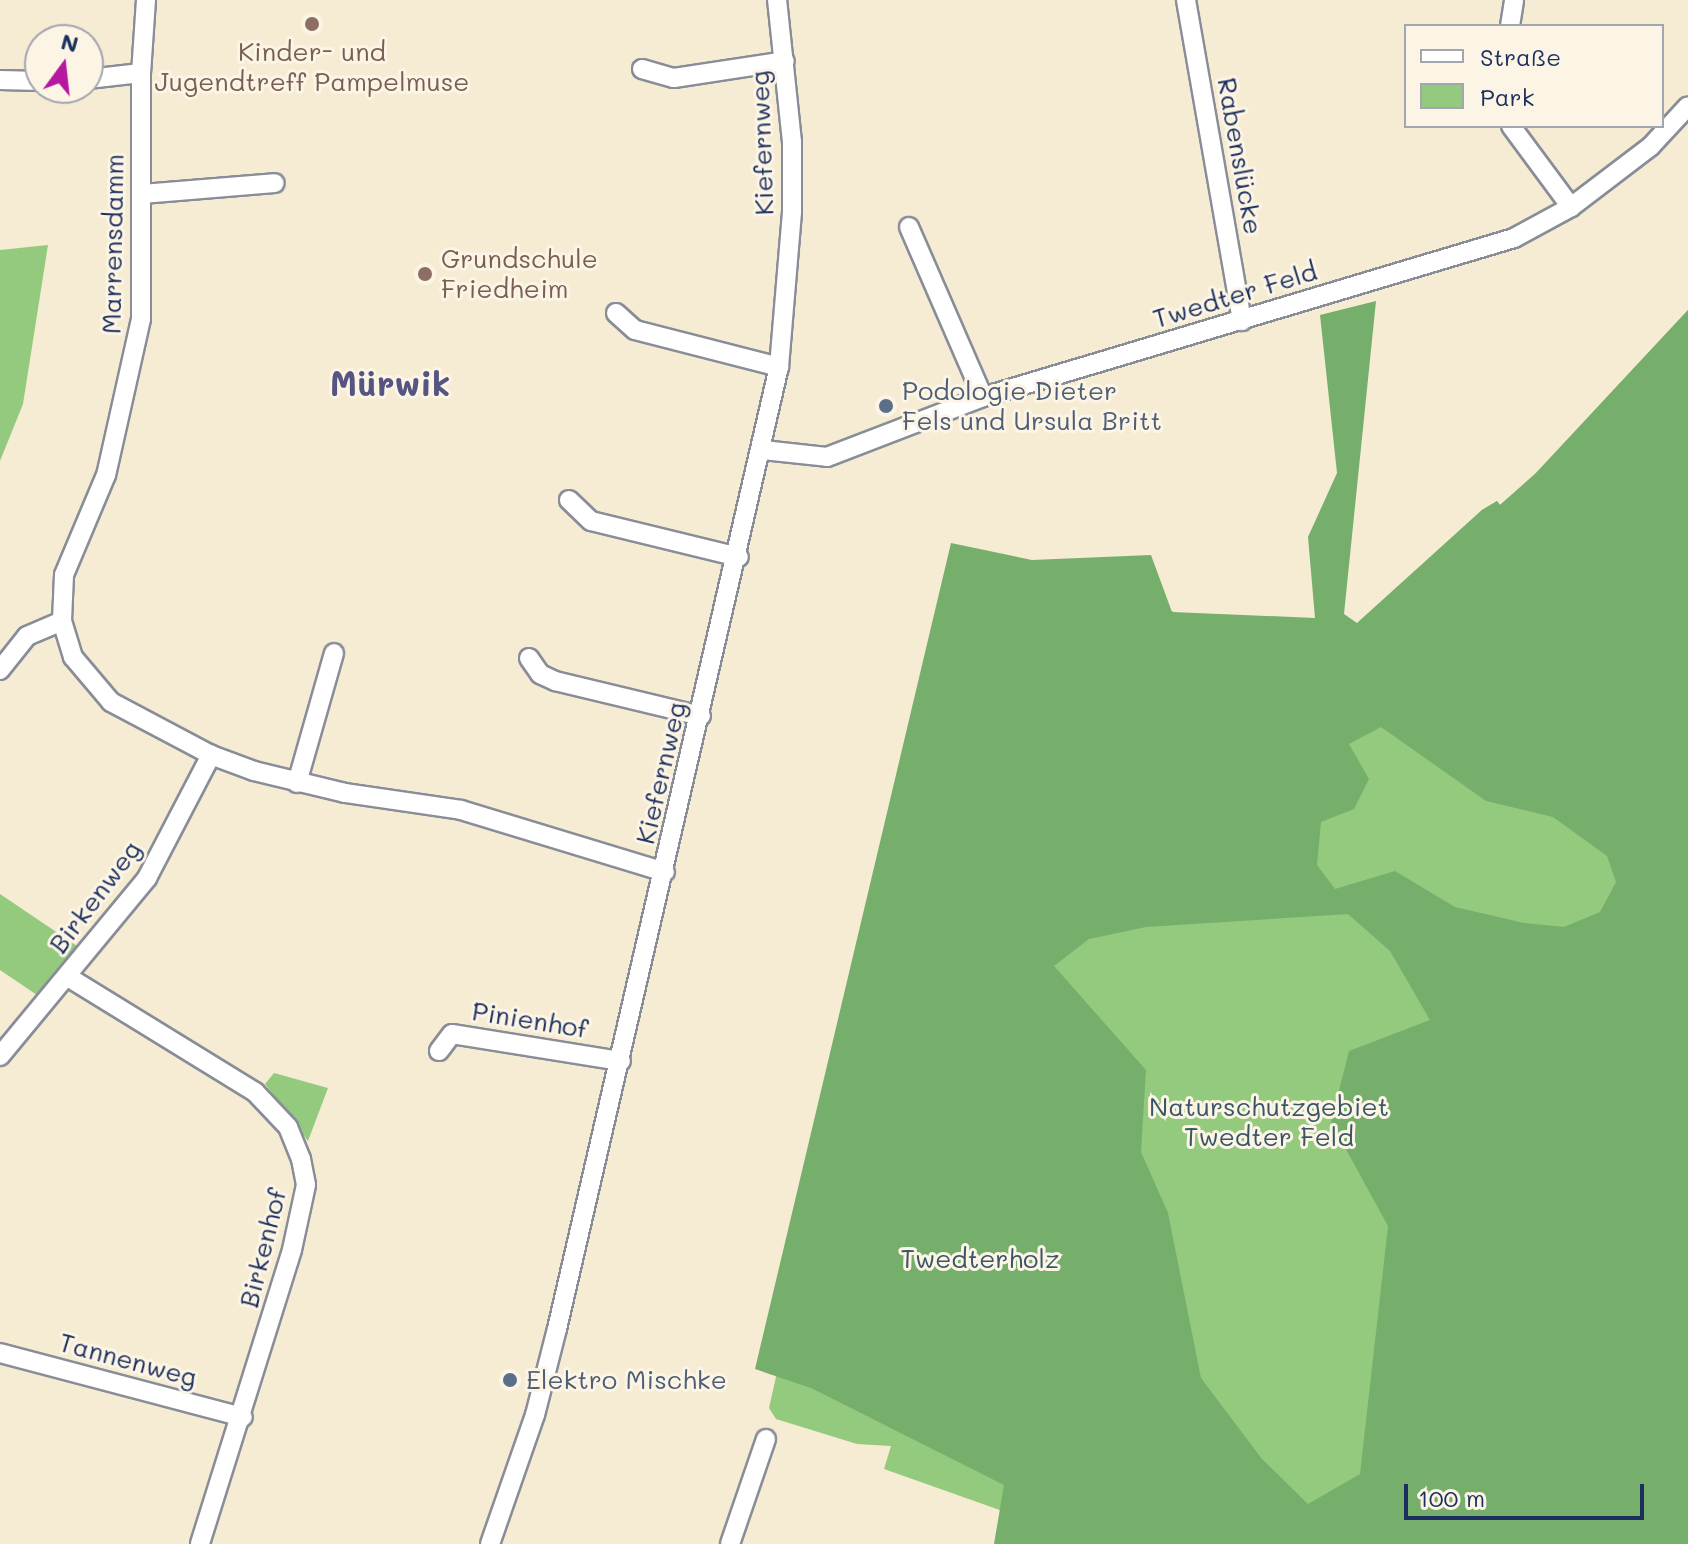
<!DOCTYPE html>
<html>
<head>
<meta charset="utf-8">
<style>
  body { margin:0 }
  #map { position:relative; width:1688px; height:1544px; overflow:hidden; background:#f6ebd3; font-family:Mali,sans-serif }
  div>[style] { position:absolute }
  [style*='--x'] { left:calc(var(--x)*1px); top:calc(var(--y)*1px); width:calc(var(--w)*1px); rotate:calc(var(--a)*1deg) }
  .green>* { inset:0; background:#93ca7d }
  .forest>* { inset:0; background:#76ae6c }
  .roads { filter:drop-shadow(2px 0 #888d98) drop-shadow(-2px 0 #888d98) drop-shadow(0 2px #888d98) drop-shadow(0 -2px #888d98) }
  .minor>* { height:18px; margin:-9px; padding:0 9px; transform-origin:9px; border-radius:9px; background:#fff }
  .dots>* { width:22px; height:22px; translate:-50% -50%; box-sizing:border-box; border:4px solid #fcf5e5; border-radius:50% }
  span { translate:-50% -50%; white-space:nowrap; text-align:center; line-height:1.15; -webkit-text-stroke:6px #fcf5e5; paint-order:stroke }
  .education-label { font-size:26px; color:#785e54 }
  .left { translate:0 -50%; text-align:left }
  .street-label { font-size:26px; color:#1b2f5e }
  .service-label { font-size:26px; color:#4e5e75 }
  .park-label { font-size:26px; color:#395666 }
  .district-label { font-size:34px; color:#565481; font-weight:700 }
  .legend { position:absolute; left:1404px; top:24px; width:260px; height:104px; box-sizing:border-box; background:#fcf5e5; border:2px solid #a2a6af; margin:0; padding:10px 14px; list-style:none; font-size:24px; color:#1b2f5e }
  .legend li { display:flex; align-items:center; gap:16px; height:40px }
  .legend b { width:40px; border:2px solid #a2a6af }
  .north { position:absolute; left:24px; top:24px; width:80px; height:80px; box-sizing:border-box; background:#fcf5e5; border:2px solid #a2a6af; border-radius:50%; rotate:15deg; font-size:22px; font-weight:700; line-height:32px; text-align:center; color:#1b2f5e }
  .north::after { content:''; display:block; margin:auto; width:28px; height:36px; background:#b5179e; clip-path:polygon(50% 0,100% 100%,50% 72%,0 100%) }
  .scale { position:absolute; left:1404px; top:1484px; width:240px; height:36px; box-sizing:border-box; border:4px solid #1b2f5e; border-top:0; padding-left:10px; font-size:24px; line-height:28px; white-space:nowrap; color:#1b2f5e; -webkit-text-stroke:6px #fcf5e5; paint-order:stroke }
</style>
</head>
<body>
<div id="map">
  <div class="green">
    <i style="clip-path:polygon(48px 245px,23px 404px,0 461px,0 250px)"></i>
    <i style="clip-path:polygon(1688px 310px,1688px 1544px,1096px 1544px,884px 1469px,891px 1446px,857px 1444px,776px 1419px,769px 1408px,803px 1257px,1168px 610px,1319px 658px,1482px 510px,1497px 501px,1500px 505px,1536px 473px)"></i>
    <i style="clip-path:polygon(0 894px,80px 948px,37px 995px,0 970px)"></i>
    <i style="clip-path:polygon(274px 1073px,328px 1088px,308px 1141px,265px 1084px)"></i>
  </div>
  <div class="forest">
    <i style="clip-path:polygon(evenodd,1376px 301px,1344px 614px,1357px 623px,1482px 510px,1497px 501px,1500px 505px,1536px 473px,1688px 310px,1688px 1544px,994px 1544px,1004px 1485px,811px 1388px,755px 1369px,951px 543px,1032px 560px,1151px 555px,1172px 612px,1315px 618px,1308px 537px,1337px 473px,1320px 315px,1376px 301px,1381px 727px,1486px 801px,1553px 817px,1607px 856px,1616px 882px,1600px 912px,1564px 927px,1524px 923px,1455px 907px,1395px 871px,1335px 889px,1317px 865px,1321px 822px,1354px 809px,1369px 779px,1349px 744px,1381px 727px,1376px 301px,1348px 914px,1390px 951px,1430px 1020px,1349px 1051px,1331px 1122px,1388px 1226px,1360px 1474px,1308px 1504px,1262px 1459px,1201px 1378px,1168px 1213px,1141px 1152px,1146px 1070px,1054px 966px,1089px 939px,1146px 927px,1348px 914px)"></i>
  </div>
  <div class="roads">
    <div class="minor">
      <i style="--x:146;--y:0;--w:73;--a:93.9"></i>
      <i style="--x:141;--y:73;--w:246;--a:90"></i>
      <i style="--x:141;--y:319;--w:160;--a:102.6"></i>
      <i style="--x:106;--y:475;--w:108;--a:112.8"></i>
      <i style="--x:64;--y:575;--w:46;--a:92.5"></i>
      <i style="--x:62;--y:621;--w:38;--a:73"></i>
      <i style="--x:73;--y:657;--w:59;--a:49.8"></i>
      <i style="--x:111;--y:702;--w:113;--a:27.9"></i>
      <i style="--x:211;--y:755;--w:46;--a:20.4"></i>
      <i style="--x:254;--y:771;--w:94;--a:13.6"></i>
      <i style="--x:345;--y:793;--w:117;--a:8.3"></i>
      <i style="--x:461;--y:810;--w:213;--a:16.9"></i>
      <i style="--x:1186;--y:0;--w:326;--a:80.1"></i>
      <i style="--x:1510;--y:26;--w:26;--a:-81"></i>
      <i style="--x:642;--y:69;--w:33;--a:16"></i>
      <i style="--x:674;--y:78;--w:112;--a:-8.7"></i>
      <i style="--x:88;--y:79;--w:53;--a:-6.5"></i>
      <i style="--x:0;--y:80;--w:40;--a:1.4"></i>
      <i style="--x:1511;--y:126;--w:101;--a:53.5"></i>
      <i style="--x:142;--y:194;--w:133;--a:-4.7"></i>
      <i style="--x:909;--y:227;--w:185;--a:66.5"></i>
      <i style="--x:616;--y:313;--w:25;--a:42"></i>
      <i style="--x:635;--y:330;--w:149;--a:14.4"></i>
      <i style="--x:763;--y:450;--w:64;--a:6.2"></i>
      <i style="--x:827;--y:457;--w:167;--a:-21"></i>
      <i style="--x:983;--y:397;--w:554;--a:-16.67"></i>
      <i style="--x:1514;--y:238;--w:65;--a:-28.5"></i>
      <i style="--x:1571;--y:207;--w:101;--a:-37.3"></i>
      <i style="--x:1651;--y:146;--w:54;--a:-47.2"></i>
      <i style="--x:569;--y:500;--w:30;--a:44"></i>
      <i style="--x:591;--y:521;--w:152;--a:13.7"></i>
      <i style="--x:529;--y:658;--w:19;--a:55"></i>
      <i style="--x:540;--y:674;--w:17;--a:25"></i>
      <i style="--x:555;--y:681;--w:150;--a:13.5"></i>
      <i style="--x:0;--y:670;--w:43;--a:-51.5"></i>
      <i style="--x:27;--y:636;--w:38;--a:-23"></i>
      <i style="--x:297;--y:783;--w:135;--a:-74.1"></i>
      <i style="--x:68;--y:977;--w:220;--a:31.6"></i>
      <i style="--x:255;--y:1092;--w:48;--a:46.7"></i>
      <i style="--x:288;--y:1127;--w:35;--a:68"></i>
      <i style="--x:301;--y:1159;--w:26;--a:79"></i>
      <i style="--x:306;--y:1185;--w:66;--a:102.2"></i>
      <i style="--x:292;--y:1250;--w:308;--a:107.4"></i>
      <i style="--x:439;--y:1051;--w:21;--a:-53"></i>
      <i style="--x:452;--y:1034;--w:171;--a:9.1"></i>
      <i style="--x:0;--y:1056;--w:231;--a:-50.4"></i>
      <i style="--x:147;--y:878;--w:139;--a:-62.5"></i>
      <i style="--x:0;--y:1353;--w:251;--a:14.8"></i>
      <i style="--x:490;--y:1544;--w:137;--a:-70.8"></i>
      <i style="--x:535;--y:1415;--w:89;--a:-75.7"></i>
      <i style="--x:557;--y:1329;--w:987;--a:-77.01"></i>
      <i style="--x:779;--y:367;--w:156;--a:-85.2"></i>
      <i style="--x:792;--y:212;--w:70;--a:-90"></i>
      <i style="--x:792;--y:142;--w:143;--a:-96"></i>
      <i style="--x:730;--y:1544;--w:111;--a:-71.1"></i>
    </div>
  </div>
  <div class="dots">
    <i style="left:312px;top:24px;background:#8d6e63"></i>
    <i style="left:425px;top:274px;background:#8d6e63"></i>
    <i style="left:886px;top:406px;background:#5c6f8a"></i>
    <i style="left:510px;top:1380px;background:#5c6f8a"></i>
  </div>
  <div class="education-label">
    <span style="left:312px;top:67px">Kinder- und<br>Jugendtreff Pampelmuse</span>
    <span class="left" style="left:441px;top:274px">Grundschule<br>Friedheim</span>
  </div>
  <div class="street-label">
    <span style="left:762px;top:143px;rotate:-92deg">Kiefernweg</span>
    <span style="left:1240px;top:156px;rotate:80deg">Rabenslücke</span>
    <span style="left:113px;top:244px;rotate:-89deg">Marrensdamm</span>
    <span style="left:1235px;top:295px;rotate:-17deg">Twedter Feld</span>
    <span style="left:661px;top:773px;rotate:-77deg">Kiefernweg</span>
    <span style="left:95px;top:897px;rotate:-53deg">Birkenweg</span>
    <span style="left:530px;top:1020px;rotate:9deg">Pinienhof</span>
    <span style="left:263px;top:1248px;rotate:-76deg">Birkenhof</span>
    <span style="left:128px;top:1360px;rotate:15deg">Tannenweg</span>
  </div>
  <div class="service-label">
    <span class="left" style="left:902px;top:406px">Podologie Dieter<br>Fels und Ursula Britt</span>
    <span class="left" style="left:526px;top:1380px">Elektro Mischke</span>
  </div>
  <div class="park-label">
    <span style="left:1269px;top:1122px">Naturschutzgebiet<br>Twedter Feld</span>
    <span style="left:980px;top:1259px">Twedterholz</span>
  </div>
  <div class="district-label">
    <span style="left:390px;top:383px">Mürwik</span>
  </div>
  <ul class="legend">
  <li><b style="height:10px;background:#fff"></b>Straße</li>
  <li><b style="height:22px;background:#93ca7d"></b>Park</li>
  </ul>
  <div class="north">N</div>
  <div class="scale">100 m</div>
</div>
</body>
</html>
